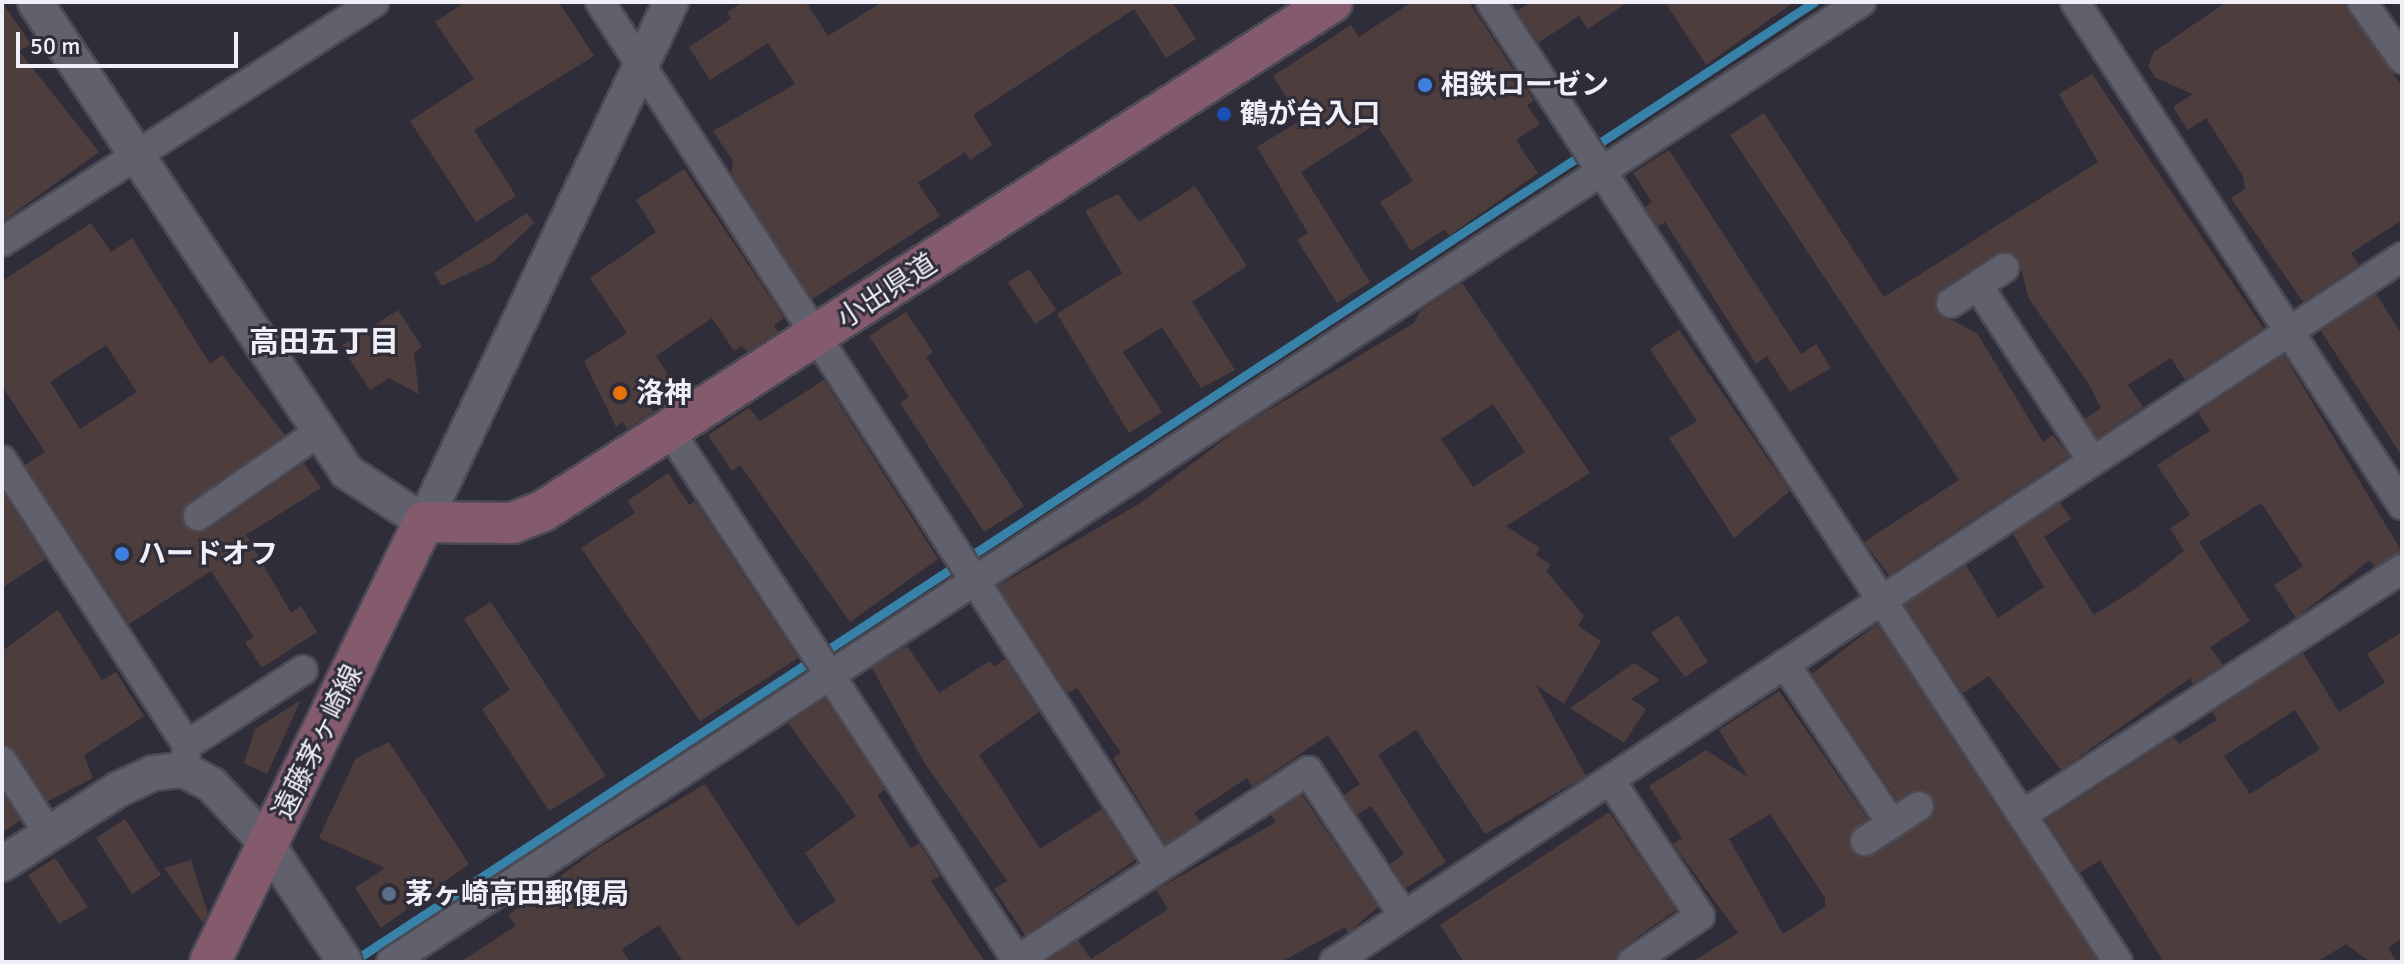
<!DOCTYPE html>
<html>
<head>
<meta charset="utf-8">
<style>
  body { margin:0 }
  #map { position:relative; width:2404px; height:964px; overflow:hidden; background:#2f2d39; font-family:Signika,"Noto Sans JP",sans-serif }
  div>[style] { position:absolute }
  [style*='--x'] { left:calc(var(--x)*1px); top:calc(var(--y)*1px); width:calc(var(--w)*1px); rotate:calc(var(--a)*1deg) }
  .stream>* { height:9px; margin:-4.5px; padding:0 4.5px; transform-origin:4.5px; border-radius:4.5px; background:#3682a8 }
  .building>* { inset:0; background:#4d3e3d }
  .roads { filter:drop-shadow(2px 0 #4b4a54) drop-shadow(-2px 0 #4b4a54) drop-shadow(0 2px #4b4a54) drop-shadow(0 -2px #4b4a54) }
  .minor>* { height:28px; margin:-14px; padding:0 14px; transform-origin:14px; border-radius:14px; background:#61606d }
  .tertiary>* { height:34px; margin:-17px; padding:0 17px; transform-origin:17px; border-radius:17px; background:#61606d }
  .secondary>* { height:40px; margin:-20px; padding:0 20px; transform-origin:20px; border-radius:20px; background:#845b6d }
  .dots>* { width:22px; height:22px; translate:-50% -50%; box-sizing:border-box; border:4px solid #2f2d39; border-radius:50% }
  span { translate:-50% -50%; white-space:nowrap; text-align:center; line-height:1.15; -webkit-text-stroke:6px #2f2d39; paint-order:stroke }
  .poi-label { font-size:28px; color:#f0eff7; font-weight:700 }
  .left { translate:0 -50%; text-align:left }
  .street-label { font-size:28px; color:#f0eff7 }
  .neighbourhood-label { font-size:30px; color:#f0eff7; font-weight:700 }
  .frame { position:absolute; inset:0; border:4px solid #f0eff7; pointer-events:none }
  .scale { position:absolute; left:16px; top:32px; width:222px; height:36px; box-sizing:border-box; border:4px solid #f0eff7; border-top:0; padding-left:10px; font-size:24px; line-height:28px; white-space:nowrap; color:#f0eff7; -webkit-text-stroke:6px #2f2d39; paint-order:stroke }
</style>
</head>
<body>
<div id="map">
  <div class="stream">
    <i style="--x:352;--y:962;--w:1749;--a:-33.29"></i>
  </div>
  <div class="building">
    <i style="clip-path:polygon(2px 2px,31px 44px,19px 51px,99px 152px,2px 222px)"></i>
    <i style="clip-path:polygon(465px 2px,559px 2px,594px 56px,474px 130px,516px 196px,476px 222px,410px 121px,474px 79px,435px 22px)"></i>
    <i style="clip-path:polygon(743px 2px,806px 2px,828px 36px,882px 2px,1172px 2px,1196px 39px,1166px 58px,1134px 9px,973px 115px,992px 145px,970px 160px,965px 152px,918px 183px,940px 216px,812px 299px,731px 173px,733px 161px,713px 131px,795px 84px,768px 43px,710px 80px,689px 47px,731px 19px,727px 12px)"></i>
    <i style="clip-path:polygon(1412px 2px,1469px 2px,1534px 101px,1527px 105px,1540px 124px,1516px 140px,1538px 173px,1449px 236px,1445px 229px,1411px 251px,1380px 202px,1413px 181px,1376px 124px,1301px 172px,1370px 282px,1337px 303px,1297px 240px,1308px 233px,1257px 147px,1301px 120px,1273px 76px,1351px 25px,1359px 37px)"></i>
    <i style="clip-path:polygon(1531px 2px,1628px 2px,1588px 29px,1579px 16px,1538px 43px,1517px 11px)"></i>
    <i style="clip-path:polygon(1665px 2px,1794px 2px,1706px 65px)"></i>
    <i style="clip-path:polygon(2226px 2px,2345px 2px,2402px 87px,2402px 220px,2351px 253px,2359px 265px,2303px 302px,2231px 198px,2245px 189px,2243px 176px,2206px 118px,2188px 130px,2173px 107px,2193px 94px,2156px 78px,2148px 66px,2154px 52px)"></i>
    <i style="clip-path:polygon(2092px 74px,2263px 328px,2185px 380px,2171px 358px,2128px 385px,2143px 407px,2097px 438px,2085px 419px,2101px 408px,2087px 381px,2029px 299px,2018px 258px,1995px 254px,1941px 289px,1936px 312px,1977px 333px,2043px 442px,2053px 435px,2069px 456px,1889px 575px,1864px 542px,1959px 480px,1730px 135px,1764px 113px,1884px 297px,2098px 162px,2059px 94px)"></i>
    <i style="clip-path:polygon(1669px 150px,1801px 354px,1816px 344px,1831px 368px,1790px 392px,1767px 356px,1756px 364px,1665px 222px,1658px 227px,1645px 207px,1652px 202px,1633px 173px)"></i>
    <i style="clip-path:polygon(684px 169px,784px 318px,774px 325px,778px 332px,747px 352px,742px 346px,734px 351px,712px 318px,656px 356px,673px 382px,646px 400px,654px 412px,627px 429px,623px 422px,616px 427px,584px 361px,627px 333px,590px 278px,656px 232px,636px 200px)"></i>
    <i style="clip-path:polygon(1195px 186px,1247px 266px,1192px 302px,1235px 370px,1201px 388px,1162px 327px,1123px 352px,1162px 412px,1129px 433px,1057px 314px,1122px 273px,1085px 211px,1118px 194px,1139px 222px)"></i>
    <i style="clip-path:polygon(527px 213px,534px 223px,493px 262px,442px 286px,434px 273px)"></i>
    <i style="clip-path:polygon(evenodd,91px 223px,111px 252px,132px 238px,210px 364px,222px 355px,285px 435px,188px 503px,185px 526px,208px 530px,304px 463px,321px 488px,246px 535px,291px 613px,301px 606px,317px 632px,262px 668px,245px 642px,254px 637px,211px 571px,129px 624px,25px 465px,45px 452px,2px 386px,2px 281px,91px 223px,106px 345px,137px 392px,80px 429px,50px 382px,106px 345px)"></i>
    <i style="clip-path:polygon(1029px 269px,1056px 310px,1035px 324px,1008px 282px)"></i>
    <i style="clip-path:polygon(evenodd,1462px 283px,1590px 473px,1506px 526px,1540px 548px,1536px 555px,1551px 565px,1546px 571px,1584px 616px,1578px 626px,1601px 641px,1564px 704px,1536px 685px,1586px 776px,1485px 834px,1416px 730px,1378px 755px,1446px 862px,1406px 888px,1390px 864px,1404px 854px,1371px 806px,1357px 815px,1344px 795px,1360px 784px,1328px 735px,1252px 787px,1247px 778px,1194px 813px,1200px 821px,1165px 844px,1113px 758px,1121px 753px,1077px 688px,1068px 693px,998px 586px,1139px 504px,1242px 426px,1414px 323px,1420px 311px,1462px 283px,1493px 404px,1525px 452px,1473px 487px,1441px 439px,1493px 404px)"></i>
    <i style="clip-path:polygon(2376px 294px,2402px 334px,2402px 456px,2321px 331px)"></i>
    <i style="clip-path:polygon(398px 310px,422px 347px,414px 352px,419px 394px,389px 378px,370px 390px,341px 346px)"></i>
    <i style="clip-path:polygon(906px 312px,933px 352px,926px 357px,1024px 506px,984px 532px,900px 403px,909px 397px,869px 336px)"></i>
    <i style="clip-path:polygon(1679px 330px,1790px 491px,1734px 538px,1669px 438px,1697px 421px,1650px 349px)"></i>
    <i style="clip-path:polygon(2284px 355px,2402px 552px,2374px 567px,2370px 560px,2296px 618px,2274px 585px,2303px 566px,2261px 503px,2199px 542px,2250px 621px,2210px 647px,2223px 665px,2193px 684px,2190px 678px,2061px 770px,1989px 676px,1963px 693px,1905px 605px,1966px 565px,1998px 618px,2044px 587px,2013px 534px,2060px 503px,2071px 519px,2044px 537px,2094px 615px,2135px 589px,2184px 551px,2170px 528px,2190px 515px,2157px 465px,2210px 431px,2198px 412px)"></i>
    <i style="clip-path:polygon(824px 380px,938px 559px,850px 622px,740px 465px,732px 471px,708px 435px,749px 408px,760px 421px)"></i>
    <i style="clip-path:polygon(668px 473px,689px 505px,695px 501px,798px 658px,700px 721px,581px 548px,635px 513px,627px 501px)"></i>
    <i style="clip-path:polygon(2px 491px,46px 559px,2px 588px)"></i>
    <i style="clip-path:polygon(491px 602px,606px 776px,549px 811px,482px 709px,510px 690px,464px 619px)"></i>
    <i style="clip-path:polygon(58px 610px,102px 680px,116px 672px,144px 716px,84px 755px,93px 778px,48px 801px,16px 752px,2px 744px,2px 651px)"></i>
    <i style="clip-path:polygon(1678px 615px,1708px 662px,1685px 677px,1651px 633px)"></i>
    <i style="clip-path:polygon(evenodd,1877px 624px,2098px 962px,1692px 962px,1738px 933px,1673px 844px,1682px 838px,1649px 786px,1706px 750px,1749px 778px,1719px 730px,1779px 691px,1868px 819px,1850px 834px,1857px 856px,1874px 855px,1934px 814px,1926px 791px,1897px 800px,1812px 674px,1877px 624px,1770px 814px,1825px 898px,1825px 907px,1783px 934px,1729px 839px,1770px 814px)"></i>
    <i style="clip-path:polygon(evenodd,2402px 632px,2402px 938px,2388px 948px,2397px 962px,2370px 962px,2346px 944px,2317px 962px,2164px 962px,2100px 860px,2080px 873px,2046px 820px,2174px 737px,2179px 744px,2217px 720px,2212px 712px,2303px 653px,2339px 712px,2385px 683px,2367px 654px,2402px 632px,2295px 710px,2320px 749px,2250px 794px,2224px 756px,2295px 710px)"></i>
    <i style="clip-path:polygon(907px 646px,939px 693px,990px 661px,994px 667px,1005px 659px,1039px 712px,979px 755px,999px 785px,1040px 849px,1102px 809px,1135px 860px,1025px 935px,994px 889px,1007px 881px,924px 762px,872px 668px)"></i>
    <i style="clip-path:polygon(1634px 663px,1660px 680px,1631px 699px,1646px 709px,1624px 743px,1570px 708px)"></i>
    <i style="clip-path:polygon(825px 699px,885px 790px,877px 795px,911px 848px,919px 843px,940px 876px,931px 881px,985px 962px,683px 962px,659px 925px,622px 949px,630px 962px,460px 962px,516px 926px,508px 915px,597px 849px,705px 784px,797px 926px,836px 901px,805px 853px,856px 816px,788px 723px)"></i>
    <i style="clip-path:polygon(301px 700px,267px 774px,244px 763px,255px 729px)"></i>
    <i style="clip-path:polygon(389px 742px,469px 864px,381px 928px,355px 888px,385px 868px,319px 838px,356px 758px)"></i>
    <i style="clip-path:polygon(2px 792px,20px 820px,2px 833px)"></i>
    <i style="clip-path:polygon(1302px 795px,1378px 907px,1348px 933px,1345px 927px,1281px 962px,1045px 962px,1078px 940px,1091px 959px,1168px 909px,1156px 890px,1276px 822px,1271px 815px)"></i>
    <i style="clip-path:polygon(1609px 812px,1676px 910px,1622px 948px,1615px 962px,1464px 962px,1440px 925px)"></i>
    <i style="clip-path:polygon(125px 819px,161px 875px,132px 894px,96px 838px)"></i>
    <i style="clip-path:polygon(55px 858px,88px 907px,59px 924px,28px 875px)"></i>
    <i style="clip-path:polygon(191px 860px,208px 914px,203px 923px,164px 868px)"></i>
  </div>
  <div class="roads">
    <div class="minor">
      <i style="--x:600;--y:2;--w:1030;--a:57.08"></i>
      <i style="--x:1491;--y:2;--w:1147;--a:56.85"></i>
      <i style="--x:2075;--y:2;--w:600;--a:56.97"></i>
      <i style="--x:2362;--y:2;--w:70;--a:54.9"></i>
      <i style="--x:2;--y:242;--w:443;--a:-32.8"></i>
      <i style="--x:1978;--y:286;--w:207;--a:56.8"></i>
      <i style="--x:1951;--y:303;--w:64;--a:-33.4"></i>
      <i style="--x:669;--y:430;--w:636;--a:56.73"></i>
      <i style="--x:2;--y:460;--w:340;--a:57"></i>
      <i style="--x:187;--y:745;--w:25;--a:97"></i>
      <i style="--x:198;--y:516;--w:147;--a:-34.8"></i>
      <i style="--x:1785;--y:664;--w:192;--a:56.2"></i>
      <i style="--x:187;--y:745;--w:138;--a:-32.9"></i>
      <i style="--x:2;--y:761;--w:87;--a:57.2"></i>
      <i style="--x:1610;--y:780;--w:163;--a:56.5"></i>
      <i style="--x:1700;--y:916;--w:82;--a:145.9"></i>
      <i style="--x:2022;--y:815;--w:453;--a:-32.9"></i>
      <i style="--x:1865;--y:841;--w:64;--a:-32.9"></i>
      <i style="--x:391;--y:962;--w:1756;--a:-33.15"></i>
      <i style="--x:1014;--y:962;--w:351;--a:-33"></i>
      <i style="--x:1308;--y:771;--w:174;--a:56.5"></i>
      <i style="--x:1334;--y:962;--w:1280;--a:-33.43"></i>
    </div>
    <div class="tertiary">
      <i style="--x:35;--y:2;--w:564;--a:56.42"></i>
      <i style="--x:347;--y:472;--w:92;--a:33"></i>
      <i style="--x:424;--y:522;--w:576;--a:-64.59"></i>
      <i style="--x:2;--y:864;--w:139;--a:-32.7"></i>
      <i style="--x:119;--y:789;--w:38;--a:-25"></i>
      <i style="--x:153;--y:773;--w:31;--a:-6"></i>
      <i style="--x:184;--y:770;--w:32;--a:28"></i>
      <i style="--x:212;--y:785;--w:82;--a:47"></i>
      <i style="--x:268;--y:845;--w:140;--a:56.7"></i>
    </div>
    <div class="secondary">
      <i style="--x:210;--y:962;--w:489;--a:-64.1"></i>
      <i style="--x:424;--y:522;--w:88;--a:0.7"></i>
      <i style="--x:512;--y:523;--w:33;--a:-21"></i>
      <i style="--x:543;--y:511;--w:939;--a:-32.83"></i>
    </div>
  </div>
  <div class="dots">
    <i style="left:1425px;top:85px;background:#3f7fe0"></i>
    <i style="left:1224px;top:114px;background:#1a4fb4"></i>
    <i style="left:620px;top:393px;background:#e8710a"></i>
    <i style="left:122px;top:554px;background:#3f7fe0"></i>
    <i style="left:389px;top:894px;background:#5c6f8a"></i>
  </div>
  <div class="poi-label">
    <span class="left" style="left:1441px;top:85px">相鉄ローゼン</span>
    <span class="left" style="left:1240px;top:114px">鶴が台入口</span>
    <span class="left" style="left:636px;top:393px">洛神</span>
    <span class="left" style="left:138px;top:554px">ハードオフ</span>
    <span class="left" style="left:405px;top:894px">茅ヶ崎高田郵便局</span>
  </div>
  <div class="street-label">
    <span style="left:887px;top:291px;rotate:-33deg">小出県道</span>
    <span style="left:318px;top:742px;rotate:-64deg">遠藤茅ヶ崎線</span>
  </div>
  <div class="neighbourhood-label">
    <span style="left:324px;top:343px">高田五丁目</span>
  </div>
  <div class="frame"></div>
  <div class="scale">50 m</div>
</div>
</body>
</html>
